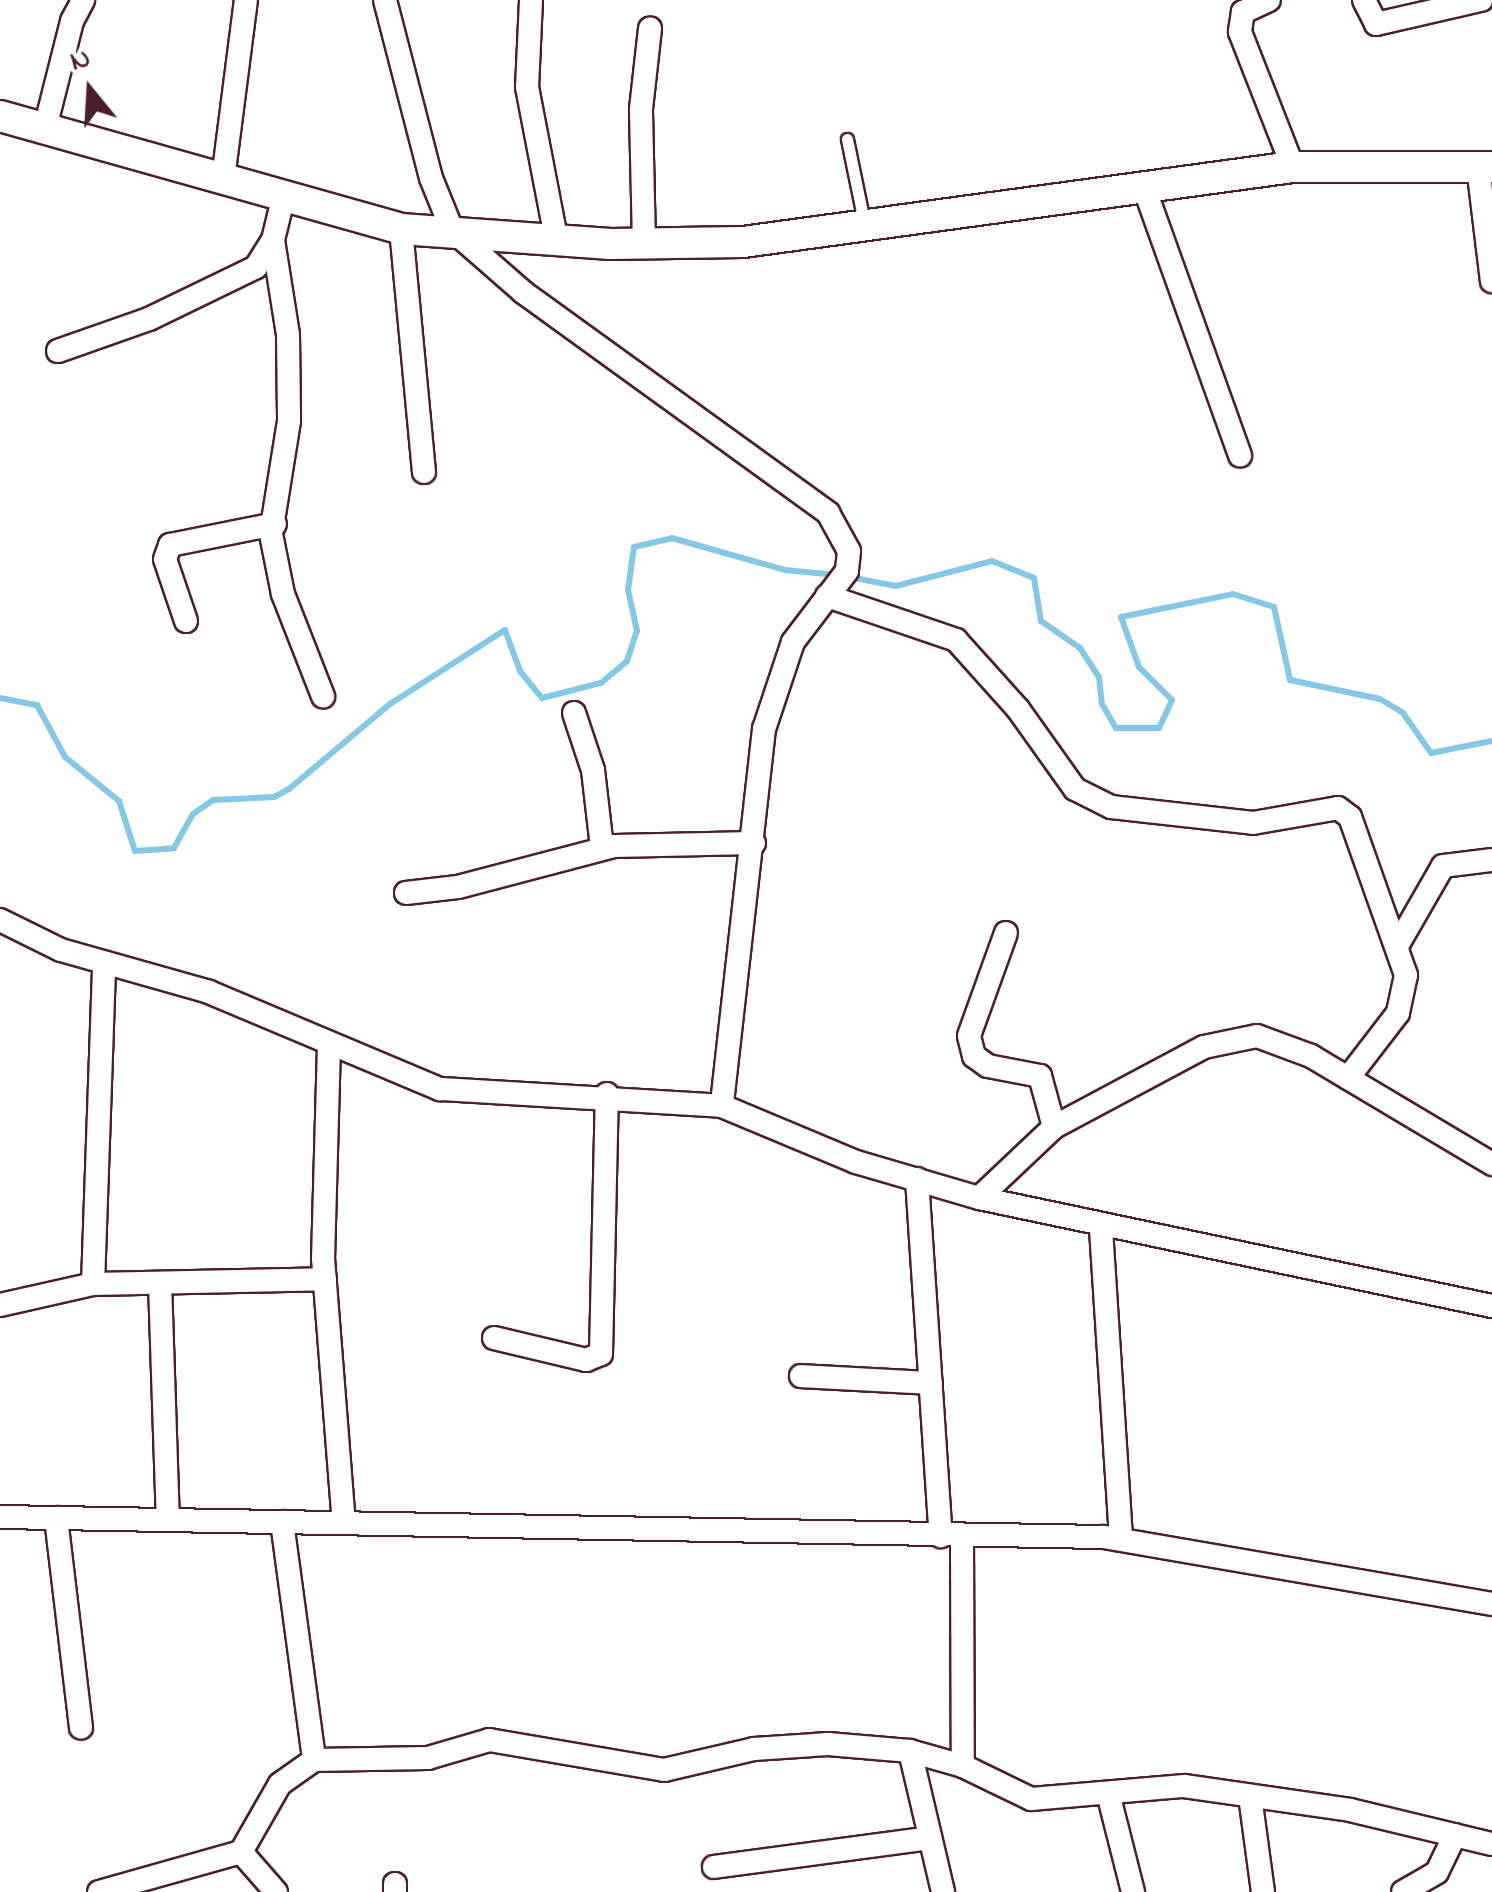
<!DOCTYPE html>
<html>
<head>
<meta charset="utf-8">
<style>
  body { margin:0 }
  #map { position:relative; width:1492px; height:1892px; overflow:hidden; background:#fff; font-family:"Indie Flower",sans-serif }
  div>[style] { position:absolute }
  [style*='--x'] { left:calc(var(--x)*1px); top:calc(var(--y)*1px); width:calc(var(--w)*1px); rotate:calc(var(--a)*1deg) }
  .stream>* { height:6px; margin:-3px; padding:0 3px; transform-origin:3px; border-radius:3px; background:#84c8e5 }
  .roads { filter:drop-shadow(2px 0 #4a1f2b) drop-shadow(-2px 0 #4a1f2b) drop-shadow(0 2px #4a1f2b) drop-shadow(0 -2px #4a1f2b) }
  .service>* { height:11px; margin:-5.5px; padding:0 5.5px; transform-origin:5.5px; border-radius:5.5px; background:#fff }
  .minor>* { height:22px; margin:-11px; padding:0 11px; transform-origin:11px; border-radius:11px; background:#fff }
  .tertiary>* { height:30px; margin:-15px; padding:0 15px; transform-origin:15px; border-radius:15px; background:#fff }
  span { translate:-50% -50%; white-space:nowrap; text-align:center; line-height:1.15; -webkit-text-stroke:8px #fff; paint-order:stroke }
  .north { position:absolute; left:40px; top:40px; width:100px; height:100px; -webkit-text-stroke:8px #fff; paint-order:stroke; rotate:342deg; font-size:28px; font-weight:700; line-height:40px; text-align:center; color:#4a1f2b }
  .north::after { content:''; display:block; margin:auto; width:35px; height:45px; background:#4a1f2b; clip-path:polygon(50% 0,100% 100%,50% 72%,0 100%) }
</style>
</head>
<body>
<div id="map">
  <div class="stream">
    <i style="--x:849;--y:577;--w:48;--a:10.8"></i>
    <i style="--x:896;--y:586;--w:99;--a:-14.6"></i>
    <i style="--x:992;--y:561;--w:45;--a:22"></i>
    <i style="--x:1034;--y:578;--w:44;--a:80.8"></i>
    <i style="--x:1041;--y:621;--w:47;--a:34.7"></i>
    <i style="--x:1080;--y:648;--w:35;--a:57"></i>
    <i style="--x:1099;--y:677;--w:27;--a:84"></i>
    <i style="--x:1102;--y:704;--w:28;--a:60"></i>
    <i style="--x:1116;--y:728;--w:43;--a:0"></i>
    <i style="--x:1159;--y:728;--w:31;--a:-65"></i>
    <i style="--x:1172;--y:700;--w:47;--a:-135"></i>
    <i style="--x:1139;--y:667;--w:53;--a:-109.8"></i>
    <i style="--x:1121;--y:617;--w:114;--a:-11.6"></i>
    <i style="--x:1233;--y:594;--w:43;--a:17.6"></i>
    <i style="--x:1274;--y:607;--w:75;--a:77.6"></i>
    <i style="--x:1290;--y:680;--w:92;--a:11.9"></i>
    <i style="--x:1380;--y:699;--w:27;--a:31"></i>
    <i style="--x:1403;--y:713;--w:49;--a:55"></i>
    <i style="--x:1431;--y:753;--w:62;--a:-11.1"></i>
    <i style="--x:0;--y:698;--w:38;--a:11"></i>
    <i style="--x:37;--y:705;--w:59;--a:61.7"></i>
    <i style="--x:65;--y:757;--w:70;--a:39.2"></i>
    <i style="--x:119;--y:801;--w:52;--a:72.3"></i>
    <i style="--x:135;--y:851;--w:39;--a:-4"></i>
    <i style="--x:174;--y:848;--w:39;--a:-61"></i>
    <i style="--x:193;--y:814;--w:24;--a:-35"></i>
    <i style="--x:213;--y:800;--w:61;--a:-2.8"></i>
    <i style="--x:274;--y:797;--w:17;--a:-28"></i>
    <i style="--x:289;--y:789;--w:132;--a:-40.1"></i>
    <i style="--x:390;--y:704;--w:137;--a:-32.8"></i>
    <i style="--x:505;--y:630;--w:44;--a:69.9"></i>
    <i style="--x:520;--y:671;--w:35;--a:51"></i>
    <i style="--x:542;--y:698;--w:61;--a:-14.3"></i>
    <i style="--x:601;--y:683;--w:34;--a:-40"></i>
    <i style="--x:627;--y:661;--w:32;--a:-72"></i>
    <i style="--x:637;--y:631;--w:42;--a:-102.4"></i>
    <i style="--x:628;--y:590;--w:43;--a:-82.1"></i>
    <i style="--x:634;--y:547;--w:39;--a:-13"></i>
    <i style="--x:672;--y:538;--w:117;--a:15.8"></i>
    <i style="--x:785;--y:570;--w:52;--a:5.5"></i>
  </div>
  <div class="roads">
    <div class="service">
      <i style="--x:847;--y:139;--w:85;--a:78.4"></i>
    </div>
    <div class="minor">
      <i style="--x:385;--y:0;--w:184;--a:75.5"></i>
      <i style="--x:431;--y:178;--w:56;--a:68"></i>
      <i style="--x:452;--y:230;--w:94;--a:41.1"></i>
      <i style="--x:523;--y:292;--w:377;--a:35.9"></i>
      <i style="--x:828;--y:513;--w:43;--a:61.1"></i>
      <i style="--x:849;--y:551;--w:20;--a:96"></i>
      <i style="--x:847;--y:571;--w:89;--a:127.3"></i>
      <i style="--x:793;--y:642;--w:92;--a:108.4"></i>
      <i style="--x:764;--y:729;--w:379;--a:96.4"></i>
      <i style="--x:531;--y:0;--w:87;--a:92.6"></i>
      <i style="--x:527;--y:87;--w:154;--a:79.1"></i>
      <i style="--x:1269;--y:0;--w:29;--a:155"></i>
      <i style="--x:1243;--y:12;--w:20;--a:99"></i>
      <i style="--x:1240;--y:32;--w:145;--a:68.6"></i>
      <i style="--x:1364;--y:0;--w:27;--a:63"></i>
      <i style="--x:1376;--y:24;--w:108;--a:-12.9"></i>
      <i style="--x:45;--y:128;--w:110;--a:-75.8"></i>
      <i style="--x:72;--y:21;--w:24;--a:-62"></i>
      <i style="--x:1478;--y:166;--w:116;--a:83.1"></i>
      <i style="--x:223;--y:179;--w:180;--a:-82.7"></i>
      <i style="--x:1145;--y:190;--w:282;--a:70.3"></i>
      <i style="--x:401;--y:229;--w:244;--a:84.6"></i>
      <i style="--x:273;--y:240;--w:96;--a:81"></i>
      <i style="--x:288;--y:335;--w:86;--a:89.3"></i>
      <i style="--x:289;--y:421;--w:114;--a:99.1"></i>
      <i style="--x:271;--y:534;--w:61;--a:78.7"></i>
      <i style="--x:283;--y:594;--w:110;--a:68.6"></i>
      <i style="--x:644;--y:244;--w:135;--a:-91.3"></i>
      <i style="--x:641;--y:109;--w:81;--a:-83.6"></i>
      <i style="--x:58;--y:351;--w:96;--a:-19.4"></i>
      <i style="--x:149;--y:319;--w:119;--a:-25.9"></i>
      <i style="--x:256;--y:267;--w:32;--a:-58"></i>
      <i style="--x:273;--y:240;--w:42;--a:-76.3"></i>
      <i style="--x:827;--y:596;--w:136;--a:18.8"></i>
      <i style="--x:956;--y:640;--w:93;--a:48.1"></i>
      <i style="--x:1018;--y:709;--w:98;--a:54.5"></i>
      <i style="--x:1075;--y:789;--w:40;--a:26.6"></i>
      <i style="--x:1111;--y:807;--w:143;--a:6.4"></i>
      <i style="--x:1253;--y:823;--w:86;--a:-10"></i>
      <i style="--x:1338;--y:808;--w:15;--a:37"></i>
      <i style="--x:1350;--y:817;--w:168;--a:70.5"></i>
      <i style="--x:1406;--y:975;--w:39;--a:102"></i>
      <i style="--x:1398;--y:1013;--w:82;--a:127.6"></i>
      <i style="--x:186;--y:621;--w:65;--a:-108.7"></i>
      <i style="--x:165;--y:559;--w:15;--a:-70"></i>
      <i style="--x:170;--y:545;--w:107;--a:-11.3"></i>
      <i style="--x:574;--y:713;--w:60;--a:71.6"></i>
      <i style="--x:593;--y:770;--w:79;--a:83.4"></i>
      <i style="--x:406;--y:893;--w:52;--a:-6.6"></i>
      <i style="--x:458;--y:887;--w:161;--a:-14.7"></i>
      <i style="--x:614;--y:846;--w:140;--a:-1.2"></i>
      <i style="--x:0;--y:920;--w:68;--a:26.2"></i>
      <i style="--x:61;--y:950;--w:154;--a:15.8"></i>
      <i style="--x:209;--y:992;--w:251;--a:22.8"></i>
      <i style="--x:440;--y:1089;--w:283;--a:3.4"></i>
      <i style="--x:722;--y:1106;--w:145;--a:22.7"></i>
      <i style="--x:856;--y:1162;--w:128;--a:16.3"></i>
      <i style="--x:979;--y:1198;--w:524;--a:11.89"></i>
      <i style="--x:1006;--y:933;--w:109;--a:109.8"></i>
      <i style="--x:969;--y:1036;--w:21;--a:76"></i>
      <i style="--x:974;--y:1056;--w:17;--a:36"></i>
      <i style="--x:988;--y:1066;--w:53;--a:10.9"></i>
      <i style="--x:1040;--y:1076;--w:53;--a:74.6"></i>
      <i style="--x:1397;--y:946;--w:92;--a:-60.1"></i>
      <i style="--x:1443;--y:866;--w:49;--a:-7"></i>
      <i style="--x:329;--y:1045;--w:213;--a:91.6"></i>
      <i style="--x:323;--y:1258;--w:265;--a:85.5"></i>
      <i style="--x:917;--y:1179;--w:358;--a:86.2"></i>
      <i style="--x:979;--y:1198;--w:103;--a:-43.4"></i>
      <i style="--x:1054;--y:1127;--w:170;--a:-28.1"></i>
      <i style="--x:1204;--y:1047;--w:54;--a:-11.7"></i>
      <i style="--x:1257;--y:1036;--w:58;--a:20.3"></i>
      <i style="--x:1311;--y:1056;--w:211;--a:30.8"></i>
      <i style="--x:1101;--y:1229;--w:311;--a:86.3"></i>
      <i style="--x:160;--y:1283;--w:236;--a:88.1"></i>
      <i style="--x:93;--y:1284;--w:321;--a:-88"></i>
      <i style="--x:0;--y:1305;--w:95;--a:-12.7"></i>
      <i style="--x:93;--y:1284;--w:232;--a:-1.2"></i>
      <i style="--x:494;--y:1338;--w:95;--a:13.4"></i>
      <i style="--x:586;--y:1360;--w:16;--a:-22"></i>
      <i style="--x:601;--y:1354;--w:260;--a:-88.7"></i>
      <i style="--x:801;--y:1376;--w:130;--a:3.1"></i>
      <i style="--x:0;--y:1517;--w:1104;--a:1.04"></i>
      <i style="--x:1104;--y:1537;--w:394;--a:9.8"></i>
      <i style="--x:56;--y:1518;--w:211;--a:83.2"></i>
      <i style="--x:282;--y:1522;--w:240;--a:82.3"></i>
      <i style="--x:962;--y:1536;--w:230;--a:89.8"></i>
      <i style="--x:910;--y:1751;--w:145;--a:76.8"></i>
      <i style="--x:1250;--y:1796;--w:97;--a:82.3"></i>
      <i style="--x:1109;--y:1797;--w:98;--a:75.8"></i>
      <i style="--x:241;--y:1852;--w:53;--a:48.8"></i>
      <i style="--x:714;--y:1867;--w:218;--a:-7.6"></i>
      <i style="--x:99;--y:1892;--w:148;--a:-15.7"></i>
      <i style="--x:241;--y:1852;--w:78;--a:-60.2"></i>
      <i style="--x:280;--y:1784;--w:42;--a:-35.2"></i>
      <i style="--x:314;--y:1760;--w:114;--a:-1"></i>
      <i style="--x:428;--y:1758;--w:64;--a:-16.4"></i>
      <i style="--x:489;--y:1740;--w:178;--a:9.7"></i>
      <i style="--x:664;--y:1770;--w:92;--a:-13.1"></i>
      <i style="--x:754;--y:1749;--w:74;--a:-3.9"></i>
      <i style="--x:828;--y:1744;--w:82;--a:4.9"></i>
      <i style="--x:910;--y:1751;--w:55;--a:15.8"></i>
      <i style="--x:963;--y:1766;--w:76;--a:25.9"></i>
      <i style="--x:1031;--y:1799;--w:154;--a:-4.9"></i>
      <i style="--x:1184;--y:1786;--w:168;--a:8.2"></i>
      <i style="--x:1350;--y:1810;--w:146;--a:13.5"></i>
      <i style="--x:395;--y:1892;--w:8;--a:-90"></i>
      <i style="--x:1403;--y:1892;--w:39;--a:-30"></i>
      <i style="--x:1437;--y:1872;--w:41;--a:-64.1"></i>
    </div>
    <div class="tertiary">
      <i style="--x:0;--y:116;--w:417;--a:15.7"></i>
      <i style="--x:401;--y:229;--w:210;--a:4.1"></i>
      <i style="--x:610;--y:244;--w:133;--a:-0.9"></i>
      <i style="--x:743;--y:242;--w:555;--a:-7.77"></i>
      <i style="--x:1293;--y:167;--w:199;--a:0"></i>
    </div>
  </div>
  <div class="north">N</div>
</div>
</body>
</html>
